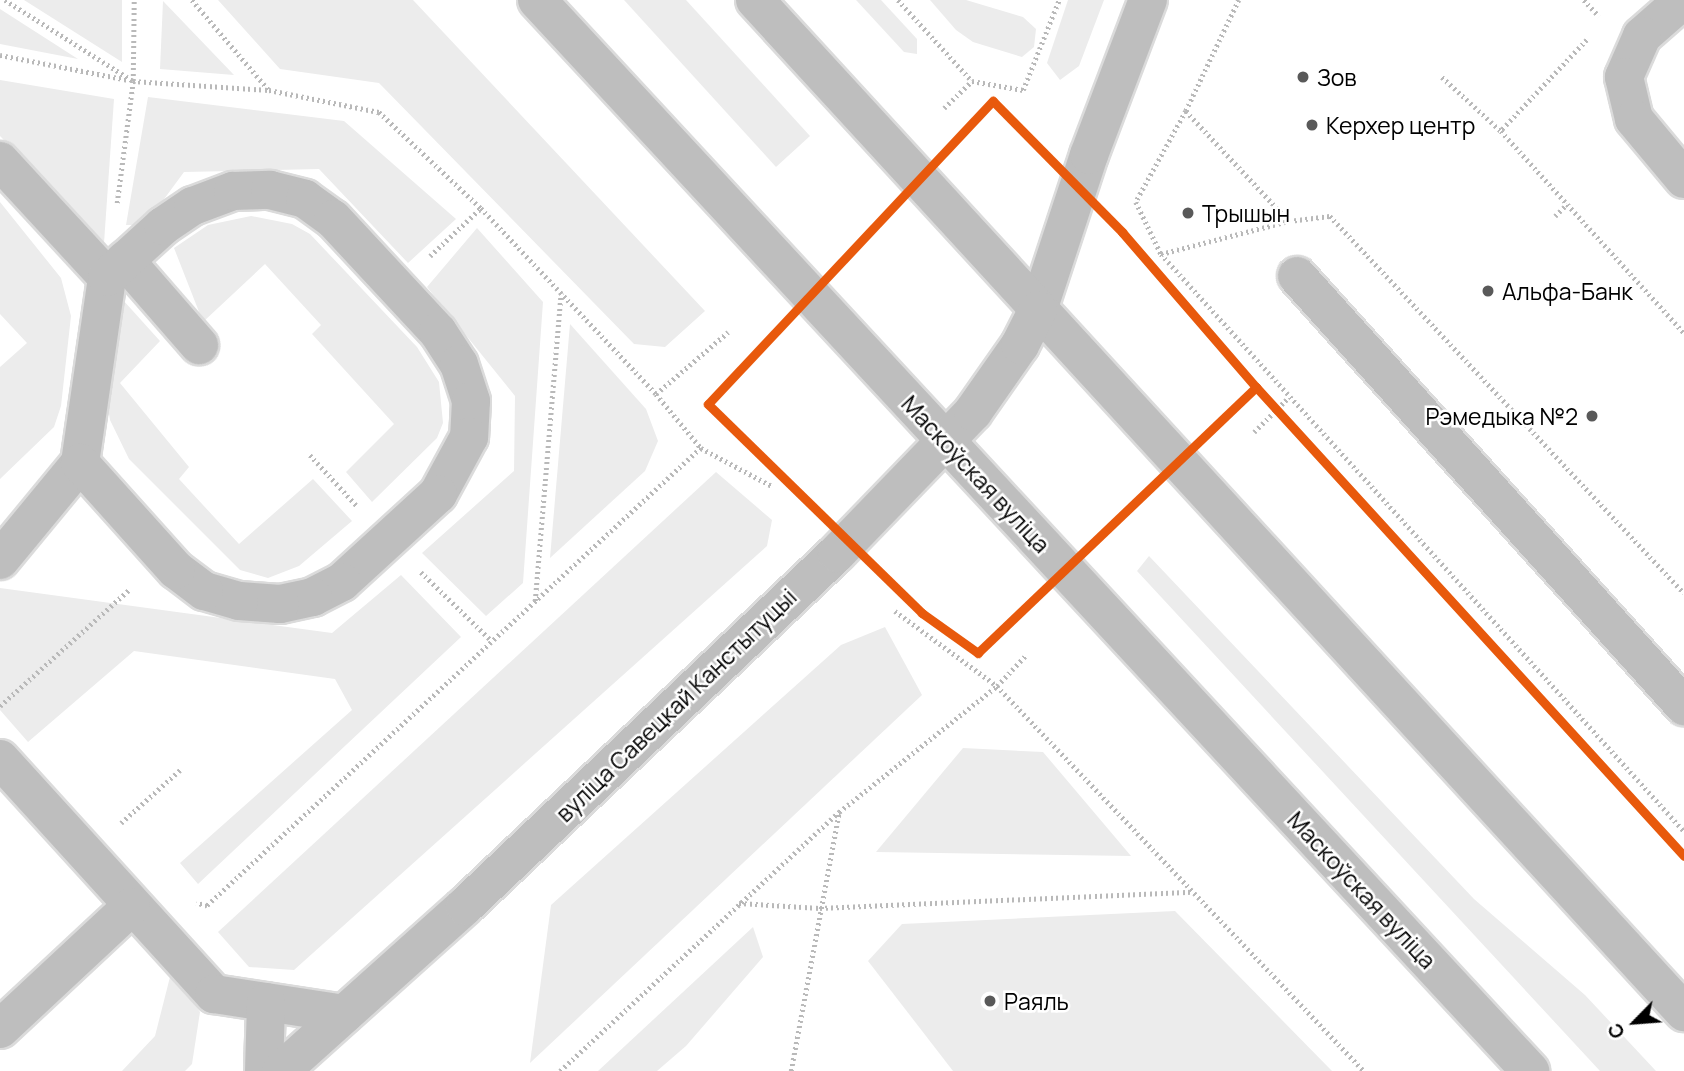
<!DOCTYPE html>
<html>
<head>
<meta charset="utf-8">
<style>
  body { margin:0 }
  #map { position:relative; width:1684px; height:1071px; overflow:hidden; background:#fff; font-family:Manrope,sans-serif }
  div>[style] { position:absolute }
  [style*='--x'] { left:calc(var(--x)*1px); top:calc(var(--y)*1px); width:calc(var(--w)*1px); rotate:calc(var(--a)*1deg) }
  .green>* { inset:0; background:#ececec }
  .path>* { height:4.5px; margin-top:-2.25px; transform-origin:0; background:repeating-linear-gradient(90deg,#b9b9b9 0 2px,transparent 0 5.5px) }
  .roads { filter:drop-shadow(2px 0 #dbdbdb) drop-shadow(-2px 0 #dbdbdb) drop-shadow(0 2px #dbdbdb) drop-shadow(0 -2px #dbdbdb) }
  .minor>* { height:38px; margin:-19px; padding:0 19px; transform-origin:19px; border-radius:19px; background:#bebebe }
  .major>* { height:38px; margin:-19px; padding:0 19px; transform-origin:19px; border-radius:19px; background:#bebebe }
  .cycleway>* { height:9px; margin:-4.5px; padding:0 4.5px; transform-origin:4.5px; border-radius:4.5px; background:#e8590c }
  .dots>* { width:19px; height:19px; translate:-50% -50%; box-sizing:border-box; border:4px solid #fff; border-radius:50% }
  span { translate:-50% -50%; white-space:nowrap; text-align:center; line-height:1.15; -webkit-text-stroke:5px #fff; paint-order:stroke }
  .poi-label { font-size:23px; color:#000 }
  .left { translate:0 -50%; text-align:left }
  .right { translate:-100% -50%; text-align:right }
  .street-label { font-size:23px; color:#000 }
  .north { position:absolute; left:1600px; top:987px; width:70px; height:70px; -webkit-text-stroke:5px #fff; paint-order:stroke; rotate:245deg; font-size:19px; font-weight:700; line-height:28px; text-align:center; color:#000 }
  .north::after { content:''; display:block; margin:auto; width:24px; height:32px; background:#000; clip-path:polygon(50% 0,100% 100%,50% 72%,0 100%) }
</style>
</head>
<body>
<div id="map">
  <div class="green">
    <i style="clip-path:polygon(24px 0,122px 0,122px 62px)"></i>
    <i style="clip-path:polygon(218px 0,413px 0,705px 311px,665px 347px,634px 344px,379px 83px,280px 69px)"></i>
    <i style="clip-path:polygon(624px 0,686px 0,810px 136px,776px 167px)"></i>
    <i style="clip-path:polygon(856px 0,881px 0,917px 39px,917px 54px,904px 52px)"></i>
    <i style="clip-path:polygon(930px 0,966px 0,1023px 17px,1036px 29px,1034px 47px,1022px 57px,973px 42px,956px 30px)"></i>
    <i style="clip-path:polygon(1068px 0,1104px 0,1079px 66px,1060px 80px,1047px 63px)"></i>
    <i style="clip-path:polygon(163px 1px,234px 75px,160px 69px)"></i>
    <i style="clip-path:polygon(0 9px,78px 59px,0 44px)"></i>
    <i style="clip-path:polygon(0 80px,114px 99px,104px 243px,0 136px)"></i>
    <i style="clip-path:polygon(148px 97px,344px 121px,456px 219px,408px 263px,319px 169px,184px 172px,145px 225px,126px 225px)"></i>
    <i style="clip-path:polygon(0 202px,61px 278px,71px 316px,61px 406px,54px 427px,0 479px,0 367px,27px 343px,0 314px)"></i>
    <i style="clip-path:polygon(251px 216px,292px 224px,310px 234px,417px 347px,439px 382px,443px 423px,437px 438px,372px 502px,346px 472px,394px 424px,312px 334px,321px 325px,265px 264px,203px 322px,174px 248px,208px 225px)"></i>
    <i style="clip-path:polygon(477px 228px,543px 302px,523px 583px,486px 616px,422px 553px,514px 471px,515px 396px,427px 287px)"></i>
    <i style="clip-path:polygon(123px 300px,160px 341px,120px 383px,189px 467px,179px 479px,239px 544px,313px 479px,352px 521px,299px 566px,268px 578px,240px 570px,129px 459px,110px 420px,106px 396px)"></i>
    <i style="clip-path:polygon(570px 324px,646px 409px,658px 441px,645px 471px,550px 558px)"></i>
    <i style="clip-path:polygon(716px 472px,772px 520px,767px 546px,294px 970px,249px 967px,218px 932px)"></i>
    <i style="clip-path:polygon(1149px 556px,1474px 899px,1585px 995px,1656px 1071px,1600px 1071px,1137px 571px)"></i>
    <i style="clip-path:polygon(401px 575px,461px 637px,198px 884px,180px 863px,352px 710px,335px 679px,134px 651px,28px 742px,0 710px,0 588px,332px 633px)"></i>
    <i style="clip-path:polygon(885px 627px,922px 695px,530px 1063px,551px 905px,841px 645px)"></i>
    <i style="clip-path:polygon(963px 748px,1043px 752px,1131px 856px,876px 852px)"></i>
    <i style="clip-path:polygon(1175px 911px,1332px 1071px,953px 1071px,868px 961px,902px 924px)"></i>
    <i style="clip-path:polygon(753px 927px,763px 957px,686px 1046px,657px 1071px,598px 1071px)"></i>
    <i style="clip-path:polygon(171px 973px,200px 1012px,192px 1064px,185px 1071px,122px 1071px,155px 1036px)"></i>
  </div>
  <div class="path">
    <i style="--x:5;--y:0;--w:151;--a:32.3"></i>
    <i style="--x:133;--y:81;--w:136;--a:3.8"></i>
    <i style="--x:192;--y:0;--w:118;--a:49.5"></i>
    <i style="--x:269;--y:90;--w:112;--a:11.3"></i>
    <i style="--x:379;--y:112;--w:140;--a:43.3"></i>
    <i style="--x:481;--y:208;--w:255;--a:46.7"></i>
    <i style="--x:656;--y:394;--w:70;--a:50.2"></i>
    <i style="--x:701;--y:448;--w:674;--a:137.17"></i>
    <i style="--x:207;--y:906;--w:11;--a:-165"></i>
    <i style="--x:898;--y:0;--w:110;--a:47.6"></i>
    <i style="--x:972;--y:81;--w:52;--a:10"></i>
    <i style="--x:1023;--y:90;--w:97;--a:-68.2"></i>
    <i style="--x:1239;--y:0;--w:123;--a:115.5"></i>
    <i style="--x:1186;--y:111;--w:104;--a:118.8"></i>
    <i style="--x:1136;--y:202;--w:58;--a:64.3"></i>
    <i style="--x:1161;--y:254;--w:779;--a:47.81"></i>
    <i style="--x:1584;--y:0;--w:22;--a:47"></i>
    <i style="--x:1587;--y:40;--w:125;--a:133.4"></i>
    <i style="--x:1501;--y:131;--w:273;--a:47.8"></i>
    <i style="--x:0;--y:55;--w:131;--a:11"></i>
    <i style="--x:1442;--y:77;--w:80;--a:42.5"></i>
    <i style="--x:944;--y:108;--w:39;--a:-44"></i>
    <i style="--x:1186;--y:111;--w:151;--a:46.9"></i>
    <i style="--x:1289;--y:221;--w:41;--a:-7"></i>
    <i style="--x:1330;--y:216;--w:517;--a:46.8"></i>
    <i style="--x:117;--y:203;--w:123;--a:-82.5"></i>
    <i style="--x:133;--y:81;--w:81;--a:-89.3"></i>
    <i style="--x:1555;--y:216;--w:17;--a:-45"></i>
    <i style="--x:1161;--y:254;--w:132;--a:-14.5"></i>
    <i style="--x:430;--y:256;--w:70;--a:-43.3"></i>
    <i style="--x:656;--y:394;--w:95;--a:-40.7"></i>
    <i style="--x:1254;--y:432;--w:49;--a:-45"></i>
    <i style="--x:701;--y:448;--w:81;--a:28.2"></i>
    <i style="--x:310;--y:455;--w:69;--a:47.3"></i>
    <i style="--x:421;--y:572;--w:99;--a:44.2"></i>
    <i style="--x:535;--y:601;--w:309;--a:-85.2"></i>
    <i style="--x:895;--y:611;--w:127;--a:36.3"></i>
    <i style="--x:997;--y:686;--w:532;--a:46.37"></i>
    <i style="--x:0;--y:706;--w:173;--a:-42"></i>
    <i style="--x:121;--y:823;--w:82;--a:-42"></i>
    <i style="--x:739;--y:903;--w:81;--a:3.5"></i>
    <i style="--x:820;--y:908;--w:372;--a:-2.5"></i>
    <i style="--x:560;--y:1071;--w:381;--a:-42.9"></i>
    <i style="--x:839;--y:812;--w:202;--a:-38.6"></i>
    <i style="--x:997;--y:686;--w:42;--a:-46.9"></i>
    <i style="--x:791;--y:1071;--w:262;--a:-79.5"></i>
  </div>
  <div class="roads">
    <div class="minor">
      <i style="--x:1683;--y:0;--w:55;--a:138.7"></i>
      <i style="--x:1642;--y:36;--w:45;--a:113.7"></i>
      <i style="--x:1624;--y:77;--w:43;--a:76.6"></i>
      <i style="--x:1634;--y:119;--w:78;--a:50.2"></i>
      <i style="--x:0;--y:161;--w:158;--a:47.3"></i>
      <i style="--x:125;--y:260;--w:113;--a:49"></i>
      <i style="--x:1297;--y:276;--w:579;--a:48.01"></i>
      <i style="--x:1038;--y:310;--w:163;--a:-71.8"></i>
      <i style="--x:1089;--y:155;--w:166;--a:-69.2"></i>
      <i style="--x:0;--y:560;--w:126;--a:-50.5"></i>
      <i style="--x:80;--y:463;--w:188;--a:-81.7"></i>
      <i style="--x:107;--y:277;--w:76;--a:-42.3"></i>
      <i style="--x:163;--y:226;--w:36;--a:-34"></i>
      <i style="--x:193;--y:206;--w:43;--a:-20.6"></i>
      <i style="--x:233;--y:191;--w:37;--a:-2"></i>
      <i style="--x:270;--y:190;--w:36;--a:14"></i>
      <i style="--x:305;--y:199;--w:34;--a:36"></i>
      <i style="--x:333;--y:219;--w:154;--a:47.1"></i>
      <i style="--x:438;--y:332;--w:38;--a:57"></i>
      <i style="--x:459;--y:364;--w:39;--a:72"></i>
      <i style="--x:471;--y:401;--w:36;--a:93"></i>
      <i style="--x:469;--y:437;--w:65;--a:118.5"></i>
      <i style="--x:438;--y:494;--w:130;--a:137.5"></i>
      <i style="--x:342;--y:582;--w:33;--a:153"></i>
      <i style="--x:313;--y:597;--w:34;--a:168"></i>
      <i style="--x:280;--y:604;--w:41;--a:-175.8"></i>
      <i style="--x:239;--y:601;--w:36;--a:-164"></i>
      <i style="--x:204;--y:591;--w:35;--a:-143"></i>
      <i style="--x:176;--y:570;--w:144;--a:-131.9"></i>
      <i style="--x:0;--y:759;--w:318;--a:47.7"></i>
      <i style="--x:214;--y:994;--w:132;--a:8.7"></i>
      <i style="--x:0;--y:1029;--w:179;--a:-43"></i>
      <i style="--x:264;--y:1071;--w:69;--a:-88.3"></i>
    </div>
    <div class="major">
      <i style="--x:537;--y:0;--w:1461;--a:47.16"></i>
      <i style="--x:755;--y:0;--w:1374;--a:47.45"></i>
      <i style="--x:281;--y:1071;--w:247;--a:-41.9"></i>
      <i style="--x:465;--y:906;--w:513;--a:-43.5"></i>
      <i style="--x:837;--y:553;--w:196;--a:-46"></i>
      <i style="--x:973;--y:412;--w:82;--a:-55"></i>
      <i style="--x:1020;--y:345;--w:39;--a:-63"></i>
    </div>
  </div>
  <div class="cycleway">
    <i style="--x:1256;--y:387;--w:385;--a:136.3"></i>
    <i style="--x:978;--y:653;--w:69;--a:-144.5"></i>
    <i style="--x:922;--y:613;--w:299;--a:-135.7"></i>
    <i style="--x:708;--y:404;--w:416;--a:-46.8"></i>
    <i style="--x:993;--y:101;--w:184;--a:45.4"></i>
    <i style="--x:1122;--y:232;--w:205;--a:49.2"></i>
    <i style="--x:1256;--y:387;--w:635;--a:47.62"></i>
  </div>
  <div class="dots">
    <i style="left:1303px;top:77px;background:#595959"></i>
    <i style="left:1312px;top:125px;background:#595959"></i>
    <i style="left:1188px;top:213px;background:#595959"></i>
    <i style="left:1488px;top:291px;background:#595959"></i>
    <i style="left:1592px;top:416px;background:#595959"></i>
    <i style="left:990px;top:1001px;background:#595959"></i>
  </div>
  <div class="poi-label">
    <span class="left" style="left:1317px;top:77px">Зов</span>
    <span class="left" style="left:1326px;top:125px">Керхер центр</span>
    <span class="left" style="left:1202px;top:213px">Трышын</span>
    <span class="left" style="left:1502px;top:291px">Альфа-Банк</span>
    <span class="right" style="left:1578px;top:416px">Рэмедыка №2</span>
    <span class="left" style="left:1004px;top:1001px">Раяль</span>
  </div>
  <div class="street-label">
    <span style="left:976px;top:474px;rotate:47deg">Маскоўская вуліца</span>
    <span style="left:676px;top:705px;rotate:-44deg">вуліца Савецкай Канстытуцыі</span>
    <span style="left:1362px;top:890px;rotate:47deg">Маскоўская вуліца</span>
  </div>
  <div class="north">С</div>
</div>
</body>
</html>
